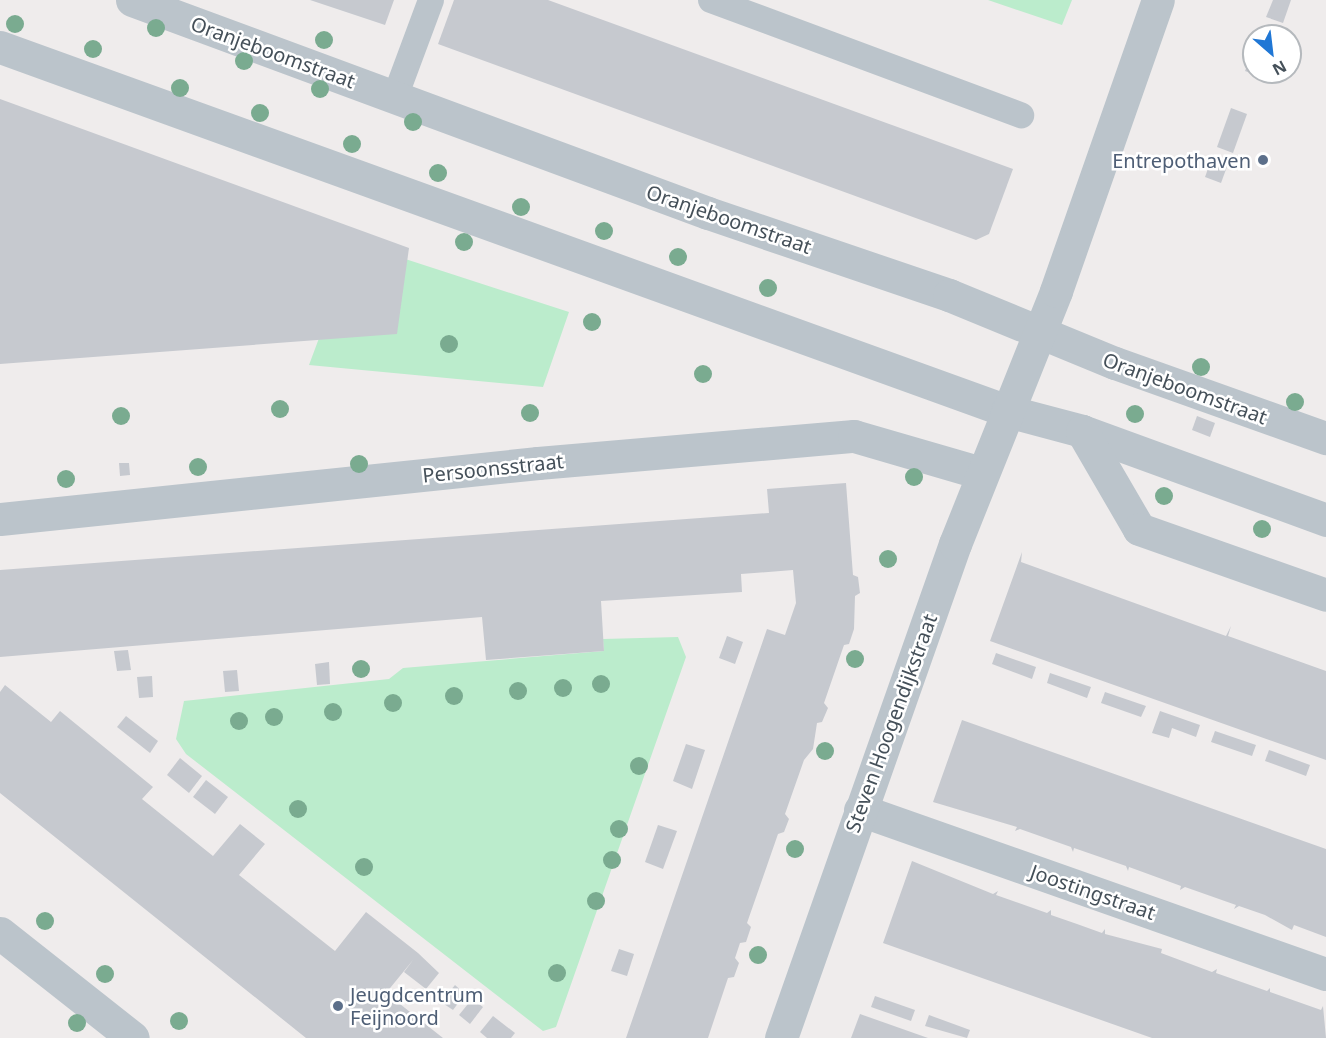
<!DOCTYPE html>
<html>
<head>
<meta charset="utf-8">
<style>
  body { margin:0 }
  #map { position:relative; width:1326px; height:1038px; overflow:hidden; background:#efecec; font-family:"Noto Sans",sans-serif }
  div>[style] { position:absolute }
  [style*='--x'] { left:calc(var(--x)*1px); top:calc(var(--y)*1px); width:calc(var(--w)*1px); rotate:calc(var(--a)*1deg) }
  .green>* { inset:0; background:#bbeccc }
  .building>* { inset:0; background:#c6c9cf }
  .service>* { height:26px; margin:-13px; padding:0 13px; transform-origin:13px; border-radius:13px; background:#bbc4cb }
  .pedestrian>* { height:33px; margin:-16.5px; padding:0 16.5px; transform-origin:16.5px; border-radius:16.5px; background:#bbc4cb }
  .minor>* { height:33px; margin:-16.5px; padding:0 16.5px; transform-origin:16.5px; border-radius:16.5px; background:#bbc4cb }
  .trees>* { width:18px; height:18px; margin:-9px; border-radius:50%; background:#7aab90 }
  .dots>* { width:16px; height:16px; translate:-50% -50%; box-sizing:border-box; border:3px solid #fff; border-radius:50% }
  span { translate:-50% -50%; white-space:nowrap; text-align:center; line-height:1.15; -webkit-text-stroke:5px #fff; paint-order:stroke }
  .street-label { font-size:20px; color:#455059 }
  .service-label { font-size:20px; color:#4e5e75 }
  .right { translate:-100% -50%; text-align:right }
  .left { translate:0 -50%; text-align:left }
  .north { position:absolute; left:1242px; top:24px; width:60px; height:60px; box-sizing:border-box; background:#fff; border:2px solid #b5b9bd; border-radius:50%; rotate:152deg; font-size:16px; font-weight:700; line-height:24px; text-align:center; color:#455059 }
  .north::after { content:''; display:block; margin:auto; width:21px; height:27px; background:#2077d5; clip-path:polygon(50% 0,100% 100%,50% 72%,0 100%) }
</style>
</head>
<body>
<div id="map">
  <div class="green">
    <i style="clip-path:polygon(988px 0,1072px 0,1062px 25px)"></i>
    <i style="clip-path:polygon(322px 232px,569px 312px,543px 387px,309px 365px,334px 298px)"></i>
    <i style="clip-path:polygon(678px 637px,686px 657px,556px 1027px,543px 1031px,186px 754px,176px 739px,184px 701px,389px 679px,403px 668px,604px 651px,603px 639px)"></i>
  </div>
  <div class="building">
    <i style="clip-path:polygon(310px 0,394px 0,385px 25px)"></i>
    <i style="clip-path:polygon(454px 0,548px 0,1013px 169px,989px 234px,976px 240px,438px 44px)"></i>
    <i style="clip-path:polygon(1273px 0,1291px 0,1283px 23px,1266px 17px)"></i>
    <i style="clip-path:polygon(1254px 49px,1254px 72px,1264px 72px,1262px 77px,1245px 71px)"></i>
    <i style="clip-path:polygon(0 99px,409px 248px,397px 334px,0 364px)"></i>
    <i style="clip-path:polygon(1231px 108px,1247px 114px,1233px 153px,1217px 147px)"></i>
    <i style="clip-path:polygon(1212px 158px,1228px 164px,1221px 183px,1205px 177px)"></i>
    <i style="clip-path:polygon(1197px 416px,1215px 423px,1210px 437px,1192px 430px)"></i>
    <i style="clip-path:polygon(119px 463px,129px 463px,130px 475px,120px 476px)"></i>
    <i style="clip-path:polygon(846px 483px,853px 575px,858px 577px,860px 593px,855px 596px,854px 629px,849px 644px,844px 645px,824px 703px,828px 708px,822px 722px,817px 723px,813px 749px,804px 760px,785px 814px,789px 819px,784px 832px,778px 834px,747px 923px,751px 927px,746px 942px,740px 943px,735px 958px,739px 963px,734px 977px,728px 978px,708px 1038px,626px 1038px,767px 629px,785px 635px,796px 603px,793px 570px,741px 574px,742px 592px,601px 601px,604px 651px,486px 660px,482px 617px,0 657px,0 570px,769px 513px,767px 489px)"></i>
    <i style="clip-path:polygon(1022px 552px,1021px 562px,1226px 636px,1231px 626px,1228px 636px,1326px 671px,1326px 760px,990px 641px)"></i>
    <i style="clip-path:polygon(727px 636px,743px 642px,735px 664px,719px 658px)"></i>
    <i style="clip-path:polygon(128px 650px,131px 670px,117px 671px,114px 651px)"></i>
    <i style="clip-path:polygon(996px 653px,1036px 667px,1032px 679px,992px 664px)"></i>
    <i style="clip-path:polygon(329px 662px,330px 684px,317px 685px,315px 664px)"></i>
    <i style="clip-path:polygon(237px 670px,239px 691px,225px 692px,223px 671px)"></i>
    <i style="clip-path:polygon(1050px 673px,1091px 687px,1087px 698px,1047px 683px)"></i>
    <i style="clip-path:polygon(152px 676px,153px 697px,139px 698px,137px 677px)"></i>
    <i style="clip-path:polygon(5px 685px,51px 722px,60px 711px,153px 787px,142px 799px,213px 856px,240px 824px,265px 844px,239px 875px,335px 951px,366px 912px,418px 953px,439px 973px,426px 989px,404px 972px,413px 960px,386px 993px,443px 1038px,306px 1038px,0 793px,0 692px)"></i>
    <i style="clip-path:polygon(1105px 692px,1146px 706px,1141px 717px,1101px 703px)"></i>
    <i style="clip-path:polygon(1160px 711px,1200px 725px,1196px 737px,1172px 728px,1169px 738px,1152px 733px)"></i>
    <i style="clip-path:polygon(126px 716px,158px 741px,150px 753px,117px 727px)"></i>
    <i style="clip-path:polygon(962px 720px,1326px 849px,1326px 937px,1294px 925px,1292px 930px,1265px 915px,1239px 906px,1234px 909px,1236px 905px,1185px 887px,1180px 890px,1181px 886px,1129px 867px,1128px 871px,1126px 866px,1074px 848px,1073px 852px,1071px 847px,1020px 829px,1015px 831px,1017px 827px,933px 802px)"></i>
    <i style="clip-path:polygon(1215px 731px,1256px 745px,1252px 756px,1211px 742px)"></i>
    <i style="clip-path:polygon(686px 744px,705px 750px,692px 789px,673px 781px)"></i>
    <i style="clip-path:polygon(1269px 750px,1310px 765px,1306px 776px,1265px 761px)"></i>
    <i style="clip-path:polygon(180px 758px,202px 776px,189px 793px,167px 775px)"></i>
    <i style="clip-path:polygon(206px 780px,228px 797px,215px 814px,193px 797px)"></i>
    <i style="clip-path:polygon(658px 825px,677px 831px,663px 869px,645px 862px)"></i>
    <i style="clip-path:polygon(912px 861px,993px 894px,998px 891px,996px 895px,1047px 913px,1051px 910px,1051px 915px,1077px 924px,1102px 933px,1105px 929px,1105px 934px,1162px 949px,1161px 953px,1212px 972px,1217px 969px,1216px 973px,1267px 991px,1270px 988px,1270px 992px,1321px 1010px,1323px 1006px,1326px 1038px,1152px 1038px,883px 943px)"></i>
    <i style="clip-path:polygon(619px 949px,634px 954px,627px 976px,611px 971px)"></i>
    <i style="clip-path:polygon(455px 985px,465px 994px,453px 1010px,441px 1002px)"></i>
    <i style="clip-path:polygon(875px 996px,915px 1010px,911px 1021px,871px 1007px)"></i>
    <i style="clip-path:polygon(472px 999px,483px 1007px,470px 1024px,459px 1015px)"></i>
    <i style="clip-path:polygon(860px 1014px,928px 1038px,851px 1038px)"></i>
    <i style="clip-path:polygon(929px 1015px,970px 1030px,967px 1038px,925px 1026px)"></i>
    <i style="clip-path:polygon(493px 1016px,515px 1033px,511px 1038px,487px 1038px,480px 1032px)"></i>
  </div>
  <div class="service">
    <i style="--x:711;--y:0;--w:331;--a:20.4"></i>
    <i style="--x:395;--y:97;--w:103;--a:-69.6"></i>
  </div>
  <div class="pedestrian">
    <i style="--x:538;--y:463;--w:317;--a:-4.9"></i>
    <i style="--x:854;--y:436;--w:132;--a:16.2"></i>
    <i style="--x:860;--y:810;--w:494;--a:19.4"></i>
  </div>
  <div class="minor">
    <i style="--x:132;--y:0;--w:614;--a:20.29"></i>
    <i style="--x:708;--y:213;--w:255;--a:18.8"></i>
    <i style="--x:949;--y:295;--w:179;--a:22.3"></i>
    <i style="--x:1115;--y:363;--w:224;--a:19.6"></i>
    <i style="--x:0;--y:47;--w:1071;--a:19.87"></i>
    <i style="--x:1007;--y:411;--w:78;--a:14.9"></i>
    <i style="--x:1082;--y:431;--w:260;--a:20"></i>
    <i style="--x:1082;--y:431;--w:113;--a:59.8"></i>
    <i style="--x:1139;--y:529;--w:198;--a:19.4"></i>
    <i style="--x:0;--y:519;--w:541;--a:-5.94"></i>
    <i style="--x:0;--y:933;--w:169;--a:38.3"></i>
    <i style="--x:781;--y:1038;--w:524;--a:-70.6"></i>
    <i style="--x:955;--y:544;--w:272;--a:-68.2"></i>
    <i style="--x:1056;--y:291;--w:308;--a:-70.7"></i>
  </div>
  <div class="trees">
    <i style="left:15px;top:24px"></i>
    <i style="left:156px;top:28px"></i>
    <i style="left:324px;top:40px"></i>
    <i style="left:93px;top:49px"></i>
    <i style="left:244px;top:61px"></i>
    <i style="left:180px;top:88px"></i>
    <i style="left:320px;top:89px"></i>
    <i style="left:260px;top:113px"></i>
    <i style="left:413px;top:122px"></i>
    <i style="left:352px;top:144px"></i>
    <i style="left:438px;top:173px"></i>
    <i style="left:521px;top:207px"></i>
    <i style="left:604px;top:231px"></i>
    <i style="left:464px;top:242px"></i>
    <i style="left:678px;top:257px"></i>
    <i style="left:768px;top:288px"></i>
    <i style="left:592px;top:322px"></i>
    <i style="left:449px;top:344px"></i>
    <i style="left:1201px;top:367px"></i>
    <i style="left:703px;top:374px"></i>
    <i style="left:1295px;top:402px"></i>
    <i style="left:280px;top:409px"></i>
    <i style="left:530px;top:413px"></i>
    <i style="left:1135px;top:414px"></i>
    <i style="left:121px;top:416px"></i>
    <i style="left:359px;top:464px"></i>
    <i style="left:198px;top:467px"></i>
    <i style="left:914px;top:477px"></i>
    <i style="left:66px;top:479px"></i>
    <i style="left:1164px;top:496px"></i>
    <i style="left:1262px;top:529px"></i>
    <i style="left:888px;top:559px"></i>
    <i style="left:855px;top:659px"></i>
    <i style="left:361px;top:669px"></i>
    <i style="left:601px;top:684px"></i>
    <i style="left:563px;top:688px"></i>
    <i style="left:518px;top:691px"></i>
    <i style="left:454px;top:696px"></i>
    <i style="left:393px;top:703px"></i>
    <i style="left:333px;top:712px"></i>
    <i style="left:274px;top:717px"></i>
    <i style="left:239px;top:721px"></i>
    <i style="left:825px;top:751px"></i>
    <i style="left:639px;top:766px"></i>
    <i style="left:298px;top:809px"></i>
    <i style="left:619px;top:829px"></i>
    <i style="left:795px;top:849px"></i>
    <i style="left:612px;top:860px"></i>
    <i style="left:364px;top:867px"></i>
    <i style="left:596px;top:901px"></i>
    <i style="left:45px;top:921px"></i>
    <i style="left:758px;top:955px"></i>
    <i style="left:557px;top:973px"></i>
    <i style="left:105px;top:974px"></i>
    <i style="left:179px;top:1021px"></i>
    <i style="left:77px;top:1023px"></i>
  </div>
  <div class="dots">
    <i style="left:1263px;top:160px;background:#5c6f8a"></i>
    <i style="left:338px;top:1006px;background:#5c6f8a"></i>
  </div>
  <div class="street-label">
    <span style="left:273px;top:52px;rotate:20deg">Oranjeboomstraat</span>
    <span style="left:729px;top:219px;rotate:19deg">Oranjeboomstraat</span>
    <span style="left:1185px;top:388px;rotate:20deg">Oranjeboomstraat</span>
    <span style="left:493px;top:468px;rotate:-6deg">Persoonsstraat</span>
    <span style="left:891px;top:723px;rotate:-70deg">Steven Hoogendijkstraat</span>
    <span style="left:1093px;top:892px;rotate:19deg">Joostingstraat</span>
  </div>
  <div class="service-label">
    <span class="right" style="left:1251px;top:160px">Entrepothaven</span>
    <span class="left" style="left:350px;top:1006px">Jeugdcentrum<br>Feijnoord</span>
  </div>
  <div class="north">N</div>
</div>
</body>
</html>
